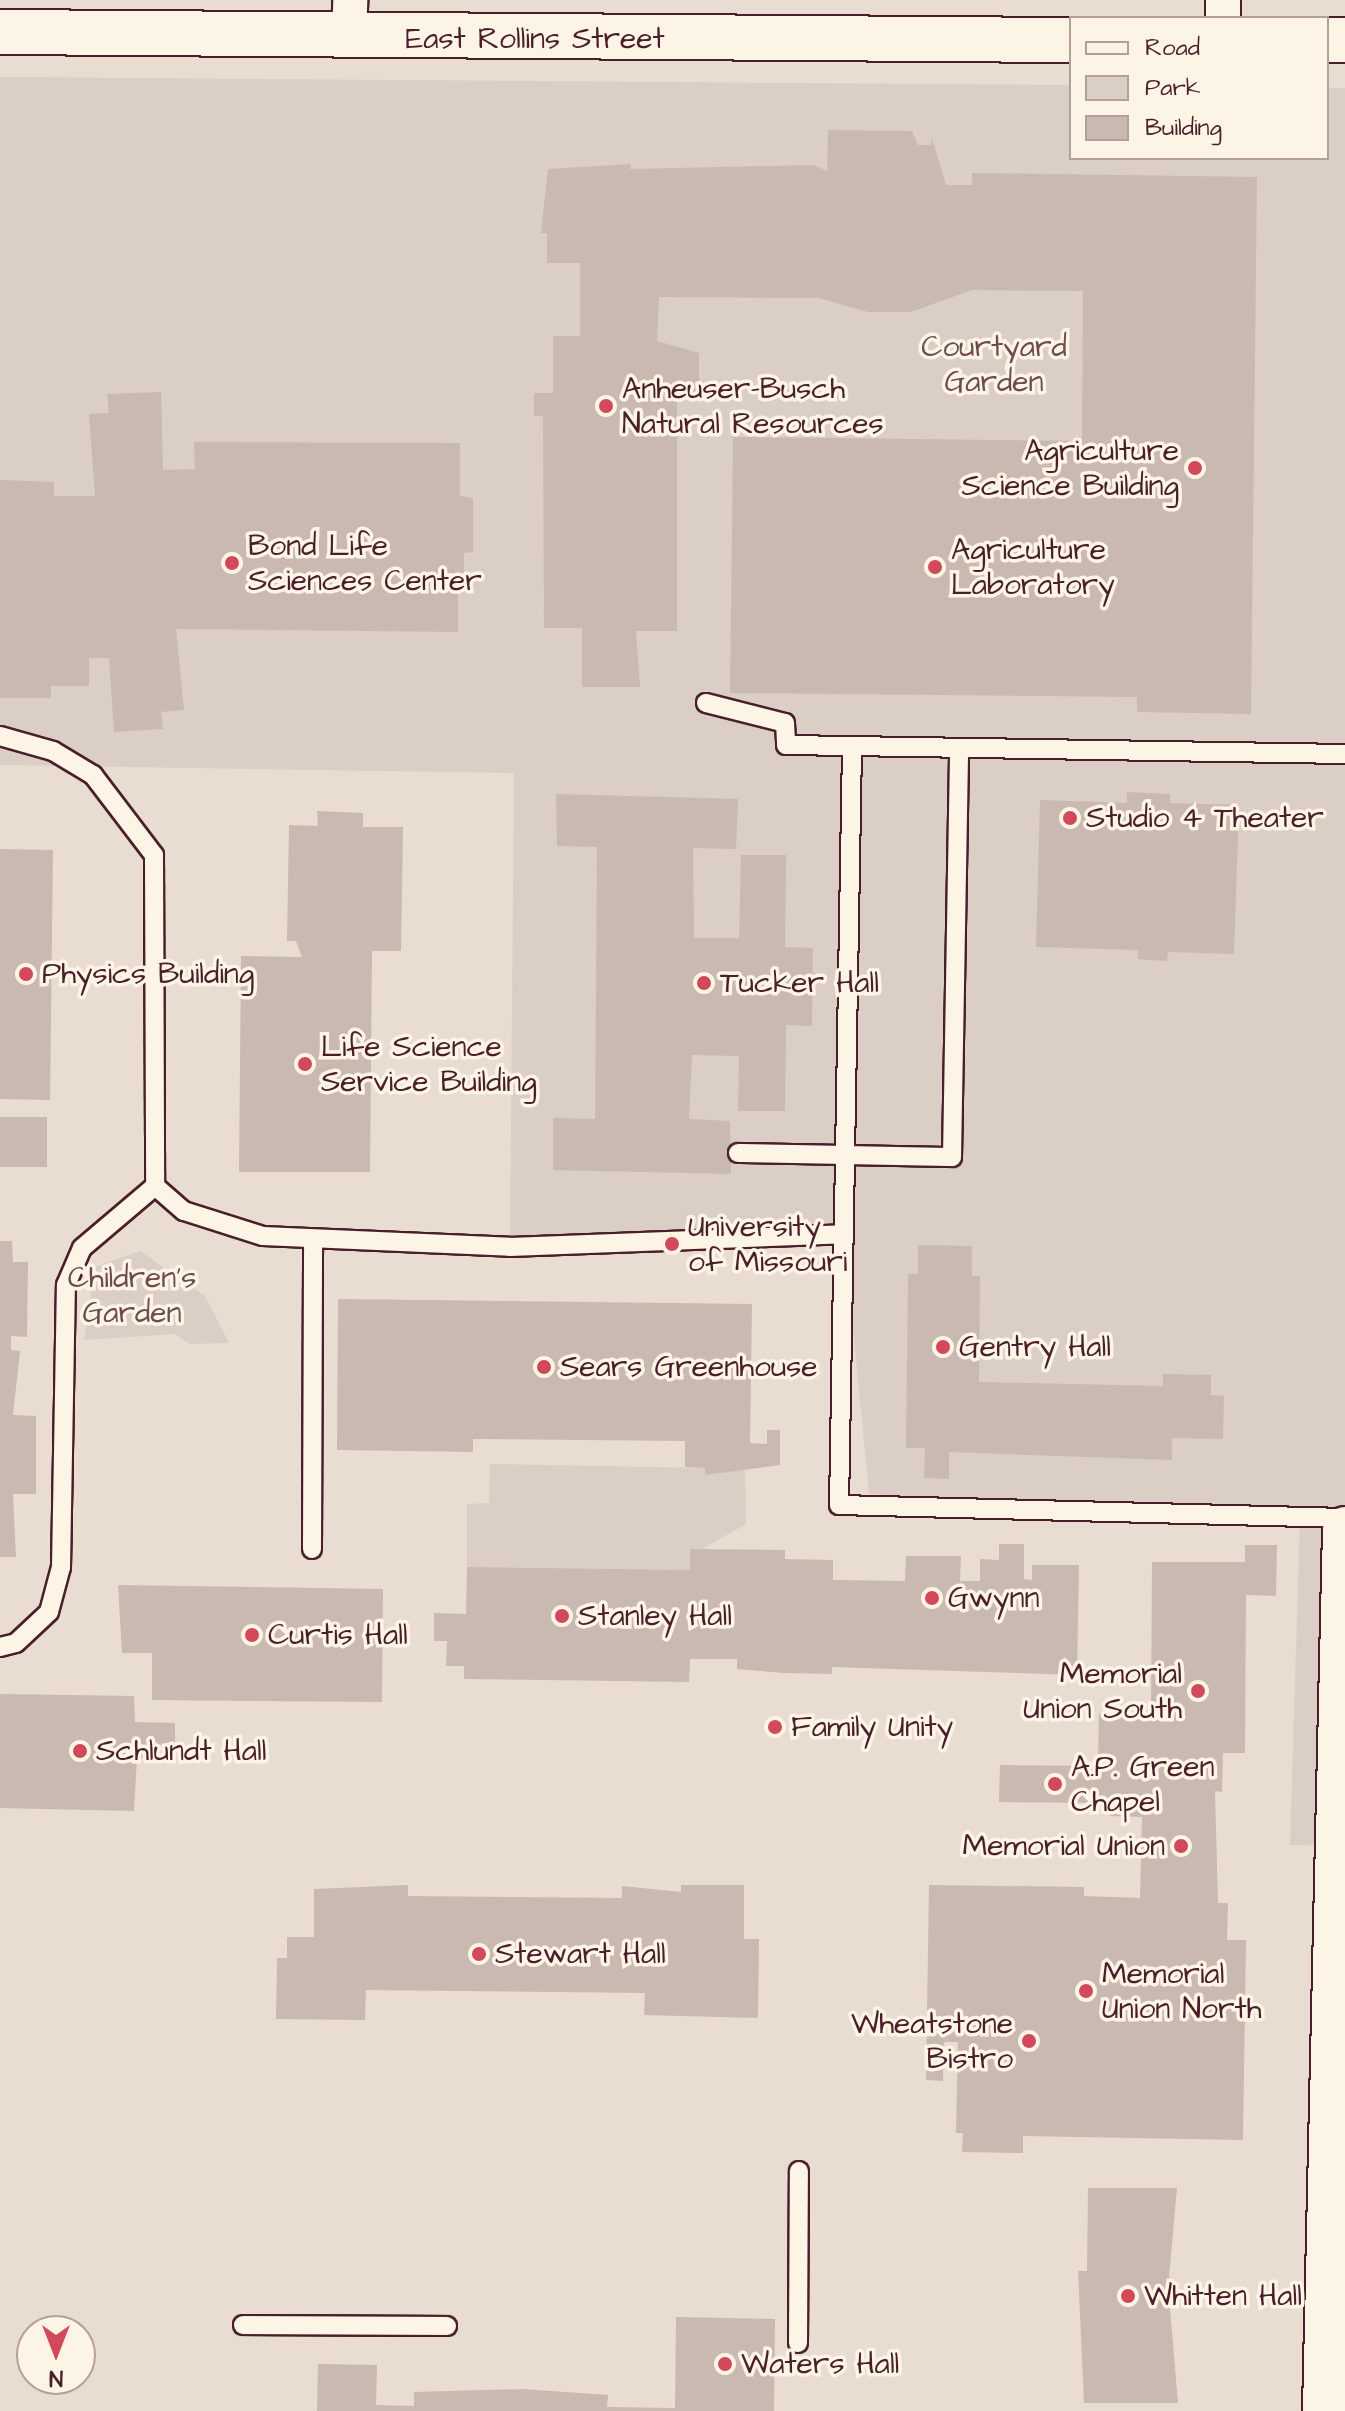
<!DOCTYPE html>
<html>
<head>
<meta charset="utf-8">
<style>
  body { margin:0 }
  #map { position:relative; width:1345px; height:2411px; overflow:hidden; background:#f5ecde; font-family:"Architects Daughter",sans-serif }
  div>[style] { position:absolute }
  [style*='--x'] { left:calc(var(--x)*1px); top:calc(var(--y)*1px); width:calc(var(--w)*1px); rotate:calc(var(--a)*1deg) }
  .built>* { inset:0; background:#e8ddd0 }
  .green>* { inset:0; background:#dbcec4 }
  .building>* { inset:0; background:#cab9b1 }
  .roads { filter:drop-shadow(2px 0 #4a1f2b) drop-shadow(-2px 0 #4a1f2b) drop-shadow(0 2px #4a1f2b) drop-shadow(0 -2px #4a1f2b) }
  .service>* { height:18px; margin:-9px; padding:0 9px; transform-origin:9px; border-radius:9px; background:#fcf5e5 }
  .minor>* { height:34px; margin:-17px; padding:0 17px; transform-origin:17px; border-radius:17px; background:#fcf5e5 }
  .tertiary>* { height:44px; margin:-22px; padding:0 22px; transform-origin:22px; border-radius:22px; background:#fcf5e5 }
  .dots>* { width:22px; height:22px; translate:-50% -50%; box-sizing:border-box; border:4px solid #fcf5e5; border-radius:50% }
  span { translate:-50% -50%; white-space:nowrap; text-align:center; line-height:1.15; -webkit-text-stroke:7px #fcf5e5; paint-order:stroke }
  .street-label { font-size:30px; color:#4a1f2b }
  .park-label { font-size:30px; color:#6e4b51 }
  .poi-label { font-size:30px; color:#4a1f2b }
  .left { translate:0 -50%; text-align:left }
  .right { translate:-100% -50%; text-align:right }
  .legend { position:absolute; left:1069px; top:16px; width:260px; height:144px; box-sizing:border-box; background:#fcf5e5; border:2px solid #b59f9b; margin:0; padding:10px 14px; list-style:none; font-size:24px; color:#4a1f2b }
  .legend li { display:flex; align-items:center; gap:16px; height:40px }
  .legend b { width:40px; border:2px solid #b59f9b }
  .north { position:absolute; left:16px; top:2315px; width:80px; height:80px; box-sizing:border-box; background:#fcf5e5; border:2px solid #b59f9b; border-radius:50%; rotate:180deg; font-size:22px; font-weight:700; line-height:32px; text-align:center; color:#4a1f2b }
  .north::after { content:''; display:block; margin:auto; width:28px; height:36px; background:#d1495b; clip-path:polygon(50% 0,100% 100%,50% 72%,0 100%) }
</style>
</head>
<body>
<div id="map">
  <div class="built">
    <i style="clip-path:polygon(evenodd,0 0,1345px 0,1345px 2411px,0 2411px,0 0,1071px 18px,1327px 18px,1327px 158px,1071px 158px,1071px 18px,0 0,32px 2331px,80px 2331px,80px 2379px,32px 2379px,32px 2331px)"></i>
  </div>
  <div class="green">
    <i style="clip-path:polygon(0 77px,1071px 85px,1071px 158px,1327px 158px,1327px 88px,1345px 88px,1345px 1846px,1290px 1845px,1300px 1517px,869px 1494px,844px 1234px,510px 1247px,514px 773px,0 765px)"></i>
    <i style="clip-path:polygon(140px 1251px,205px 1296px,229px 1343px,189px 1344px,175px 1334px,84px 1340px,95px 1267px)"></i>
    <i style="clip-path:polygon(490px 1464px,705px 1468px,706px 1475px,745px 1469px,746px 1524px,702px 1549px,690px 1570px,467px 1567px,467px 1504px,489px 1503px)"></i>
  </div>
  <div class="building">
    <i style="clip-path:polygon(828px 130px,912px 131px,918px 145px,931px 145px,932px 138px,946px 185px,972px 185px,972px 173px,1257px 177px,1251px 714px,1137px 712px,1137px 697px,730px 693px,733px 437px,1082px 441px,1083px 291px,972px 290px,911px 312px,868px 312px,819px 298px,659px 297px,657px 341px,699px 353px,699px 396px,677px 396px,677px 631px,636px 631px,640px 687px,582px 687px,582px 628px,544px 628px,543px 416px,534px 416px,534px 393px,553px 393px,553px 336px,580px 336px,580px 263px,547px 263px,547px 233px,541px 233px,548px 169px,631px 164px,630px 169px,814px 165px,827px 171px)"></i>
    <i style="clip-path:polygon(161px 392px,163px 470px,195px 469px,194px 442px,460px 443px,460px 496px,473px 498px,473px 552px,464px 553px,464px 574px,458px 575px,458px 632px,176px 629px,184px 710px,161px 712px,163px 729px,114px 732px,109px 658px,89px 658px,89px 686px,51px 686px,51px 698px,0 698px,0 480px,54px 482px,54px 496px,95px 496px,89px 414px,109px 413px,107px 394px)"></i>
    <i style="clip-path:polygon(1127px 792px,1170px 794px,1170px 803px,1239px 805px,1234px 954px,1168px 952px,1167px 961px,1148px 960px,1138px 959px,1138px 950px,1036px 947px,1040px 800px,1127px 803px)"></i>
    <i style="clip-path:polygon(556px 794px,738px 799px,736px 849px,693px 848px,694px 938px,739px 938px,741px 855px,786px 855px,785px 947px,813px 948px,812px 1026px,786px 1025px,785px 1111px,738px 1111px,739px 1056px,692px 1055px,689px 1119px,730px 1121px,731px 1174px,553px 1170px,553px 1118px,595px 1119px,597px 847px,557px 846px)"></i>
    <i style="clip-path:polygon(317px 811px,363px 813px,363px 827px,403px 827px,401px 951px,372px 951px,370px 1172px,239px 1172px,241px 956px,302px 957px,296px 941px,287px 941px,289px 825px,318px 826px)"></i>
    <i style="clip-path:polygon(0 849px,53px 850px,50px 1100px,0 1099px)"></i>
    <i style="clip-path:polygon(0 1117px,47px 1117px,47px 1167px,0 1167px)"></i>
    <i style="clip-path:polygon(0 1241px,12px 1241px,13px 1262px,28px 1262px,27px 1337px,11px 1336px,11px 1350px,20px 1351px,13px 1415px,36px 1416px,36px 1494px,13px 1494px,16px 1557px,0 1557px)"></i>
    <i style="clip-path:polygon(918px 1245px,972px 1246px,972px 1276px,980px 1276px,979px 1382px,1163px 1386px,1163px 1374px,1211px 1375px,1211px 1395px,1224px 1396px,1223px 1439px,1172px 1438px,1172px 1460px,949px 1452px,949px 1479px,924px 1478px,925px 1448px,906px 1448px,908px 1274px,918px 1274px)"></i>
    <i style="clip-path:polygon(338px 1299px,752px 1304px,750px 1443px,767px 1444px,767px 1430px,780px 1430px,780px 1465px,705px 1475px,705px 1468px,685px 1467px,685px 1441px,473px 1439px,473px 1452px,337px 1450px)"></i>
    <i style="clip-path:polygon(999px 1544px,1024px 1544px,1024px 1579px,1032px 1580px,1032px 1565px,1079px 1565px,1077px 1675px,832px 1667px,832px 1674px,784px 1673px,737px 1669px,737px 1659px,690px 1659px,689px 1682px,464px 1679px,464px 1666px,446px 1666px,447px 1641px,434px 1641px,434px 1613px,466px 1614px,467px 1567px,690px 1570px,690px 1549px,785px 1550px,785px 1559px,833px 1560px,833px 1580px,905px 1581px,906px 1556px,961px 1556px,960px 1581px,980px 1581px,980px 1559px,999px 1560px)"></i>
    <i style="clip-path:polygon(1245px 1545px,1277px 1545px,1276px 1596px,1246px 1595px,1245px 1753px,1223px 1753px,1222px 1792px,1215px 1791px,1218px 1903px,1228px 1903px,1227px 1940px,1246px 1940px,1243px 2140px,1023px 2136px,1023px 2153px,962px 2152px,963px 2133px,956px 2133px,958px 2042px,944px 2042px,943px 2081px,926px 2080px,929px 1885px,1084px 1887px,1084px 1896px,1140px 1898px,1142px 1817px,1110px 1816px,1111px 1803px,999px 1802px,1000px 1765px,1111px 1766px,1098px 1762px,1099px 1713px,1151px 1713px,1152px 1562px,1245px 1562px)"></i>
    <i style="clip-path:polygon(118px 1585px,383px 1589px,382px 1702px,152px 1700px,152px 1653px,122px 1653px)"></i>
    <i style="clip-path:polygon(0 1694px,134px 1696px,135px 1722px,175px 1723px,175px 1744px,160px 1745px,159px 1758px,137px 1758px,134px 1811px,0 1808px)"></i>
    <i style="clip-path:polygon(408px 1885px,408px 1896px,622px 1898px,622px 1886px,681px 1892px,681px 1885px,744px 1885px,744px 1939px,759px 1939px,758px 2018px,644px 2015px,645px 1993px,366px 1990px,365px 2020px,276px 2019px,277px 1958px,287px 1958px,287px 1937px,314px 1937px,314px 1889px)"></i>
    <i style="clip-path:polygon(1088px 2188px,1177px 2188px,1169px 2277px,1178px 2286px,1170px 2308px,1178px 2403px,1084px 2403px,1078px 2271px,1087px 2271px)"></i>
    <i style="clip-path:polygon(676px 2317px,775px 2319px,774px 2411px,317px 2411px,318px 2364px,377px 2365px,376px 2405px,414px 2406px,414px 2392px,522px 2389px,608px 2395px,607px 2407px,675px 2408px)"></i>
  </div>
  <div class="roads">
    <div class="service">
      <i style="--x:706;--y:703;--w:81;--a:14.2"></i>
      <i style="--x:785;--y:723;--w:22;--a:87"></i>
      <i style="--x:786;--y:745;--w:559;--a:0.92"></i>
      <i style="--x:0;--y:736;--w:55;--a:15.8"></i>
      <i style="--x:53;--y:751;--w:47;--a:31"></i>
      <i style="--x:93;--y:775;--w:101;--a:52.7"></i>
      <i style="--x:154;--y:855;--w:331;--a:89.8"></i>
      <i style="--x:155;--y:1186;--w:38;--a:41"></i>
      <i style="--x:184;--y:1211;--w:83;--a:17.6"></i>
      <i style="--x:263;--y:1236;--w:247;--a:2.5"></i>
      <i style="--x:510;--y:1247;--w:334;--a:-2.2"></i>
      <i style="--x:852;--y:747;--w:758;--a:90.98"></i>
      <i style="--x:839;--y:1505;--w:506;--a:1.47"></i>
      <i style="--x:738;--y:1153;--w:214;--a:1.1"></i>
      <i style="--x:952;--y:1157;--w:408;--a:-89"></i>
      <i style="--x:312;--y:1549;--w:310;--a:-89.8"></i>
      <i style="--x:0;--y:1647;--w:16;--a:-14"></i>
      <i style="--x:16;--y:1643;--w:45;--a:-43.2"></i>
      <i style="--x:49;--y:1612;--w:47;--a:-75.1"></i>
      <i style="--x:61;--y:1567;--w:282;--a:-89"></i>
      <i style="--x:66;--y:1285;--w:40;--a:-66.6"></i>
      <i style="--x:82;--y:1248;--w:96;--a:-40.3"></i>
      <i style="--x:243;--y:2325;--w:204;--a:0.3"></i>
      <i style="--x:798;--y:2343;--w:172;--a:-89.7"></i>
    </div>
    <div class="minor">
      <i style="--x:1223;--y:18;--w:18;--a:-90"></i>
      <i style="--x:349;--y:38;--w:38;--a:-88"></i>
    </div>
    <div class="tertiary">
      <i style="--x:0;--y:32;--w:1071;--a:0.43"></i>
      <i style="--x:1327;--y:40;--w:18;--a:0"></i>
      <i style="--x:1325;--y:2411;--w:882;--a:-88.7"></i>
    </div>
  </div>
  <div class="dots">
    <i style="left:606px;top:406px;background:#d1495b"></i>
    <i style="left:1195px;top:468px;background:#d1495b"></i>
    <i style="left:232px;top:563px;background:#d1495b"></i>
    <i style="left:935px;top:567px;background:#d1495b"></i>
    <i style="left:1070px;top:818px;background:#d1495b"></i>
    <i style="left:26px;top:974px;background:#d1495b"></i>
    <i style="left:704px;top:983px;background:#d1495b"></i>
    <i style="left:305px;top:1064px;background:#d1495b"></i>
    <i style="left:672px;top:1244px;background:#d1495b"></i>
    <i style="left:943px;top:1347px;background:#d1495b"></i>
    <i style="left:544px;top:1367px;background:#d1495b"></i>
    <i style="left:932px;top:1598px;background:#d1495b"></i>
    <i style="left:562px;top:1616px;background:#d1495b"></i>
    <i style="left:252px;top:1635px;background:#d1495b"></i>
    <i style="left:1198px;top:1691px;background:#d1495b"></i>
    <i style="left:775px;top:1727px;background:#d1495b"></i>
    <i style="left:80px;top:1751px;background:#d1495b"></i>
    <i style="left:1055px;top:1784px;background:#d1495b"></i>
    <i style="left:1181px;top:1846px;background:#d1495b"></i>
    <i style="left:479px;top:1954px;background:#d1495b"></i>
    <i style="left:1086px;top:1991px;background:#d1495b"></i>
    <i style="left:1029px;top:2041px;background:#d1495b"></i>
    <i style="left:1128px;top:2296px;background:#d1495b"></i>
    <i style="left:725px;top:2364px;background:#d1495b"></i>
  </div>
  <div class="street-label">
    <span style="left:535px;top:39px">East Rollins Street</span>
  </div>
  <div class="park-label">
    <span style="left:994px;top:364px">Courtyard<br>Garden</span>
    <span style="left:132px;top:1295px">Children's<br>Garden</span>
  </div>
  <div class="poi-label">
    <span class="left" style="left:622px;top:406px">Anheuser-Busch<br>Natural Resources</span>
    <span class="right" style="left:1179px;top:468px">Agriculture<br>Science Building</span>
    <span class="left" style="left:248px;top:563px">Bond Life<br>Sciences Center</span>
    <span class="left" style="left:951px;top:567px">Agriculture<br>Laboratory</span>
    <span class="left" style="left:1086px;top:818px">Studio 4 Theater</span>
    <span class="left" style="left:42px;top:974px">Physics Building</span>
    <span class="left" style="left:720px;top:983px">Tucker Hall</span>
    <span class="left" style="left:321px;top:1064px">Life Science<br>Service Building</span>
    <span class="left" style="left:688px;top:1244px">University<br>of Missouri</span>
    <span class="left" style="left:959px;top:1347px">Gentry Hall</span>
    <span class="left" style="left:560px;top:1367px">Sears Greenhouse</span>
    <span class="left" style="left:948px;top:1598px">Gwynn</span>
    <span class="left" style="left:578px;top:1616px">Stanley Hall</span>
    <span class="left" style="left:268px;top:1635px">Curtis Hall</span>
    <span class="right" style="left:1182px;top:1691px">Memorial<br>Union South</span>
    <span class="left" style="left:791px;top:1727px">Family Unity</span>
    <span class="left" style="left:96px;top:1751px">Schlundt Hall</span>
    <span class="left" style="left:1071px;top:1784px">A.P. Green<br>Chapel</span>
    <span class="right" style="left:1165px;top:1846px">Memorial Union</span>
    <span class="left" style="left:495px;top:1954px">Stewart Hall</span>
    <span class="left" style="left:1102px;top:1991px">Memorial<br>Union North</span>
    <span class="right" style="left:1013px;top:2041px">Wheatstone<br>Bistro</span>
    <span class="left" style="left:1144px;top:2296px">Whitten Hall</span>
    <span class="left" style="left:741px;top:2364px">Waters Hall</span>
  </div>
  <ul class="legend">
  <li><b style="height:10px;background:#fcf5e5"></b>Road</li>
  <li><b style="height:22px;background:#dbcec4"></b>Park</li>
  <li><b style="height:22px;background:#cab9b1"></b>Building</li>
  </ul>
  <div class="north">N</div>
</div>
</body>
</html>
